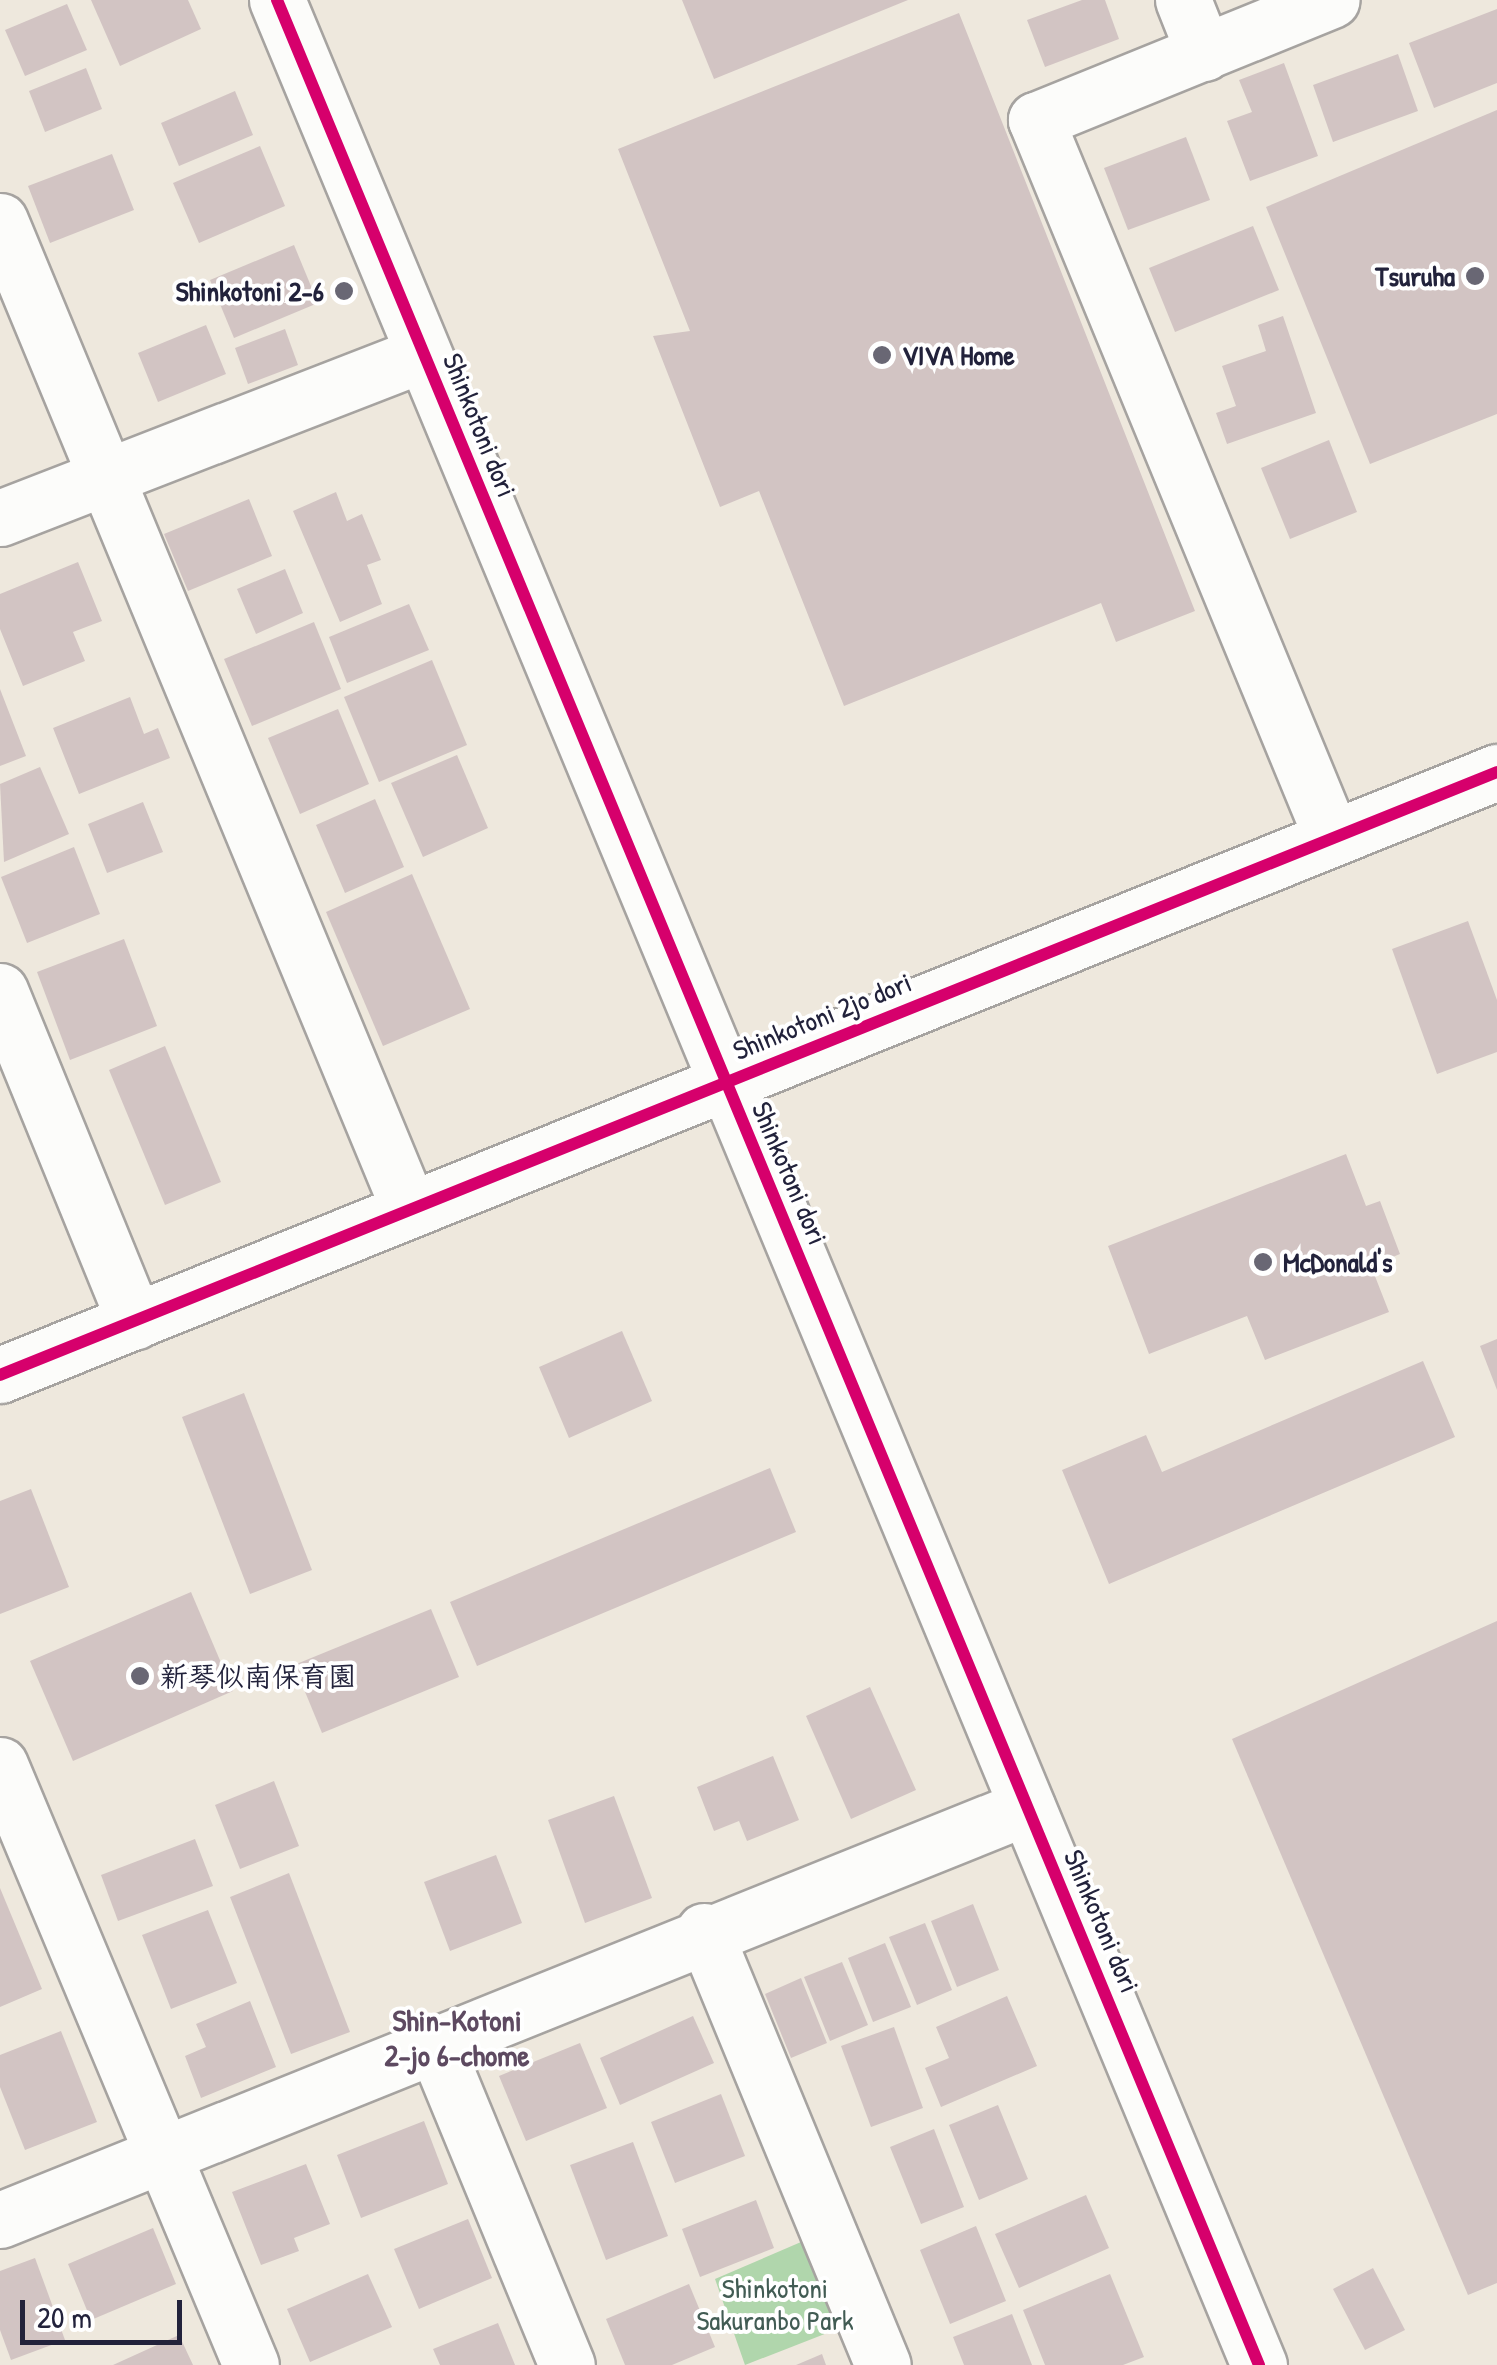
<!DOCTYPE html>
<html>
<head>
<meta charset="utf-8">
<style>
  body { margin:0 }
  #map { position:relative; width:1497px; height:2365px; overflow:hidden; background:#eee8dd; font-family:"Patrick Hand","Klee One",sans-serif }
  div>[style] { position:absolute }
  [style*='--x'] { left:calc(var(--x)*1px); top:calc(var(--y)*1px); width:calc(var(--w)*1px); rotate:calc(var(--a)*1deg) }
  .green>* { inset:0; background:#b0d6ac }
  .building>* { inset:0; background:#d2c4c3 }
  .roads { filter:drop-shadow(2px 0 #a6a3a0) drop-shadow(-2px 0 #a6a3a0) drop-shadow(0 2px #a6a3a0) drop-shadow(0 -2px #a6a3a0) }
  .minor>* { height:55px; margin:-27.5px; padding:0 27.5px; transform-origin:27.5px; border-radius:27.5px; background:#fcfcfa }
  .cycleway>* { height:12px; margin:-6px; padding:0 6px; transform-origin:6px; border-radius:6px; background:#d6006c }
  .dots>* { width:28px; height:28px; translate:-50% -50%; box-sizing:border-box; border:5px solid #fff; border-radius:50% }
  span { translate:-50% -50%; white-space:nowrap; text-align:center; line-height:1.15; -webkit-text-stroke:8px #fff; paint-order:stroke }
  .poi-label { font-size:28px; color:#22223b; font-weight:700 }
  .right { translate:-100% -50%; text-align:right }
  .left { translate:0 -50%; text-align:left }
  .street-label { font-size:28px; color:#22223b }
  .park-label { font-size:28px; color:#425c54 }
  .neighbourhood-label { font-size:30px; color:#5e4a61; font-weight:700 }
  .scale { position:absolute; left:20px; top:2300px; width:162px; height:45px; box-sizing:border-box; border:5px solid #22223b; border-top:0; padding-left:12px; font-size:30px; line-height:35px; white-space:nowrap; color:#22223b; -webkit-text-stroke:8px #fff; paint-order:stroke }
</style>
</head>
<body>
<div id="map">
  <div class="green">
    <i style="clip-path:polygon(808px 2239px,840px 2328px,745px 2365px,715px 2279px)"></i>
  </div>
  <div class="building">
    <i style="clip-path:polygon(91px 0,188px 0,201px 29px,120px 66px)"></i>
    <i style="clip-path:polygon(682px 0,908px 0,714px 79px)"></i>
    <i style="clip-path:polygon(1082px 0,1105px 0,1119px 39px,1045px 67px,1027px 20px)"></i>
    <i style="clip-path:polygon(67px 4px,87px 50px,25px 76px,5px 30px)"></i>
    <i style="clip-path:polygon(1497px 9px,1497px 83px,1434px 108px,1409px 43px)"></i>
    <i style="clip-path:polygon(959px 13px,1195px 611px,1116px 642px,1101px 603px,844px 706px,759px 491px,720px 507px,653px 336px,690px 331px,618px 149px)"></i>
    <i style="clip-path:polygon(1398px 54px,1418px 111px,1333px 142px,1313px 85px)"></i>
    <i style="clip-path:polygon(1284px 63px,1318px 156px,1250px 181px,1227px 121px,1252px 112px,1239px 80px)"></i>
    <i style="clip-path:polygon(86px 68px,102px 109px,45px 132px,29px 91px)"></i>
    <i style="clip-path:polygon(235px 91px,253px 135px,179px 166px,161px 123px)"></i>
    <i style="clip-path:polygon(1497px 110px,1497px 414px,1370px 464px,1266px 207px)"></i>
    <i style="clip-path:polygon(1186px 137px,1210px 200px,1128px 230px,1104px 168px)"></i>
    <i style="clip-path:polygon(260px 146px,285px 206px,199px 243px,173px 183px)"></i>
    <i style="clip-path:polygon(112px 154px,134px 210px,50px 243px,28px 186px)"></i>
    <i style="clip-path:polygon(1253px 226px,1279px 290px,1175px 332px,1149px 268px)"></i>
    <i style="clip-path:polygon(294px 245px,318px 303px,234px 338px,210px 280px)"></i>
    <i style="clip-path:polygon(1283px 316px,1316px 413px,1227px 444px,1216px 413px,1236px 406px,1222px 366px,1266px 351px,1258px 325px)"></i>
    <i style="clip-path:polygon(206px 325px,226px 374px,158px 402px,138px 353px)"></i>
    <i style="clip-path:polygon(285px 329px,298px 365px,248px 384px,235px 348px)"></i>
    <i style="clip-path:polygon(1329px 440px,1357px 512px,1290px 539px,1261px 468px)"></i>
    <i style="clip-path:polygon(336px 492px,347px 521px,362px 514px,381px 560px,367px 565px,382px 604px,340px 622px,293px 511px)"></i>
    <i style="clip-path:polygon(249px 499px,272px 556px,188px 591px,164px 534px)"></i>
    <i style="clip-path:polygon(78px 562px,102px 621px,73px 632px,85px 661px,23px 686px,0 629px,0 594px)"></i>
    <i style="clip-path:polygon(285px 569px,303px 613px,256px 634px,237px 589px)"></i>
    <i style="clip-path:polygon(409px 604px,429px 650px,347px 683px,329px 637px)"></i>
    <i style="clip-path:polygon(314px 622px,341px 689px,252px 726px,224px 659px)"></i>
    <i style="clip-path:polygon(432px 660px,467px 745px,379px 782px,344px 697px)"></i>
    <i style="clip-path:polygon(0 689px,26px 756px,0 766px)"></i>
    <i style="clip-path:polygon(130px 697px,144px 734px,158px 728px,170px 758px,79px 794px,53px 728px)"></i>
    <i style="clip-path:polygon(338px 709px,369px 784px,300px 814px,268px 738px)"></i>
    <i style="clip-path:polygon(457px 755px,488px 828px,423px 857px,391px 783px)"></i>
    <i style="clip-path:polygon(40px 767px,69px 834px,4px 862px,0 784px)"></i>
    <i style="clip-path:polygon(375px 799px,404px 867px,345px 893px,316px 825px)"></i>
    <i style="clip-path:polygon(143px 802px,163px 852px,107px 873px,88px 824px)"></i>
    <i style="clip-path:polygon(74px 847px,100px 914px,27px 943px,1px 877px)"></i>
    <i style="clip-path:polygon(412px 874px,470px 1009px,383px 1046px,326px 912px)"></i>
    <i style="clip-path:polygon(1468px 921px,1497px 1000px,1497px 1052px,1437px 1074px,1392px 949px)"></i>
    <i style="clip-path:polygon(124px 939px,157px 1026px,70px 1060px,37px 972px)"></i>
    <i style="clip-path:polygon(165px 1046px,221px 1182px,165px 1205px,109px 1070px)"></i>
    <i style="clip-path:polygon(1346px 1154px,1366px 1206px,1380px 1201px,1400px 1254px,1371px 1266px,1389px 1312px,1265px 1360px,1247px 1316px,1149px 1354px,1108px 1246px)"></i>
    <i style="clip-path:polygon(622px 1331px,652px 1401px,569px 1438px,539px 1367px)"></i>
    <i style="clip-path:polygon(1497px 1339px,1497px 1390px,1480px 1346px)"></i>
    <i style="clip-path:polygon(1423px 1361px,1455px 1437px,1109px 1584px,1062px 1470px,1146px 1435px,1162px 1472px)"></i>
    <i style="clip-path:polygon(244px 1393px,312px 1570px,250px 1594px,182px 1417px)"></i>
    <i style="clip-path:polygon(770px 1468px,796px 1532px,477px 1666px,450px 1602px)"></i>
    <i style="clip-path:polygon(31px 1489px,69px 1587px,0 1614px,0 1501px)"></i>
    <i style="clip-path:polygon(191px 1592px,233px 1691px,73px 1761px,30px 1661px)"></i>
    <i style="clip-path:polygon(431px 1609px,459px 1677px,322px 1733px,294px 1665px)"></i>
    <i style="clip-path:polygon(1497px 1621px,1497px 2283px,1468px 2295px,1232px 1739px)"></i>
    <i style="clip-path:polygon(870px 1687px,916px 1790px,851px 1819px,806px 1716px)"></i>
    <i style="clip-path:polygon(773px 1756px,799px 1820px,747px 1841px,739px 1821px,714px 1831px,697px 1787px)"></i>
    <i style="clip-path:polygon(274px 1781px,299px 1846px,240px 1869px,215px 1805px)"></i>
    <i style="clip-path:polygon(614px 1796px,652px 1898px,585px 1923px,548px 1820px)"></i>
    <i style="clip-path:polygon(195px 1839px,213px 1886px,118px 1921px,101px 1875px)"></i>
    <i style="clip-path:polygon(496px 1855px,522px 1923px,450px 1951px,424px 1882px)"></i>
    <i style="clip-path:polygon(289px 1873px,350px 2032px,291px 2054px,230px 1897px)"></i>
    <i style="clip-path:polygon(0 1888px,42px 1989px,0 2007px)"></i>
    <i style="clip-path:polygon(973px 1904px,999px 1970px,957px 1987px,931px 1921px)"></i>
    <i style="clip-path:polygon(208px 1910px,237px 1983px,171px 2009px,142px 1935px)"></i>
    <i style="clip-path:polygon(925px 1923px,952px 1990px,917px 2005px,889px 1937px)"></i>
    <i style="clip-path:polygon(885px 1943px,911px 2007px,873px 2022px,848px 1958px)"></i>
    <i style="clip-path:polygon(842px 1962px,868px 2025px,830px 2041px,804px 1977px)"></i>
    <i style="clip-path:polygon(801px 1978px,827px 2043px,791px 2058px,765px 1994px)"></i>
    <i style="clip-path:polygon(1007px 1996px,1037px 2066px,941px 2107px,925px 2068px,949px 2058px,936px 2027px)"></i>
    <i style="clip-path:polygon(250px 2001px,276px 2067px,201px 2098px,185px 2056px,206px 2047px,196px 2024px)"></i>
    <i style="clip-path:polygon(693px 2016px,714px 2063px,620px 2105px,600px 2058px)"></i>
    <i style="clip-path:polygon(894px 2027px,923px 2108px,871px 2127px,841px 2046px)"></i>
    <i style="clip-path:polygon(61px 2031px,97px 2122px,25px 2150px,0 2087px,0 2055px)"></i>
    <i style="clip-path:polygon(580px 2043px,607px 2108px,526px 2141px,499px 2076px)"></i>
    <i style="clip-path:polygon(721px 2094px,745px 2156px,675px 2183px,651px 2122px)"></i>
    <i style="clip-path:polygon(998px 2105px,1028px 2179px,979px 2200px,949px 2125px)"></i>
    <i style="clip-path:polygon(424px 2121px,448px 2184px,361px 2218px,337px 2155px)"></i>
    <i style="clip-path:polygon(934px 2129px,964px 2207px,921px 2224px,890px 2147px)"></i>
    <i style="clip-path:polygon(633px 2142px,668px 2236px,606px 2260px,570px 2165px)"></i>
    <i style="clip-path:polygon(306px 2164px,330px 2224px,294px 2238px,299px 2251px,261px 2265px,232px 2192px)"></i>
    <i style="clip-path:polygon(1086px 2195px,1109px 2248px,1019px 2288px,995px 2234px)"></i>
    <i style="clip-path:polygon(756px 2200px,774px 2248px,700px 2277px,682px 2229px)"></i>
    <i style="clip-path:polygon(468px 2219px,492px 2278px,419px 2309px,394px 2249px)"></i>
    <i style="clip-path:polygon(976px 2226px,1006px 2301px,950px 2324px,920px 2250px)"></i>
    <i style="clip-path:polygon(153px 2228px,176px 2284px,91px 2320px,68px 2264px)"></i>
    <i style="clip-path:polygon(35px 2258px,65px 2340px,11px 2360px,0 2330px,0 2271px)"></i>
    <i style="clip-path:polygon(1373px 2268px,1405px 2330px,1365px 2350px,1333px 2289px)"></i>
    <i style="clip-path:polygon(368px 2274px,392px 2327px,310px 2362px,287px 2309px)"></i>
    <i style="clip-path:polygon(1110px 2274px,1144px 2357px,1123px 2365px,1045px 2365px,1023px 2310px)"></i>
    <i style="clip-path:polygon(689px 2284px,715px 2347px,672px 2365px,625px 2365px,606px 2319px)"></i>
    <i style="clip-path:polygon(1012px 2314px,1032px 2365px,964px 2365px,953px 2337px)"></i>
    <i style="clip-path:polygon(498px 2323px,515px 2365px,440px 2365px,433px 2349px)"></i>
    <i style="clip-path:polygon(179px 2335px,193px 2365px,113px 2365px)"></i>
    <i style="clip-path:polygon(822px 2354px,826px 2365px,796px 2365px)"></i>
  </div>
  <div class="roads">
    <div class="minor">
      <i style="--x:277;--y:0;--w:2561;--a:67.45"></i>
      <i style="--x:1183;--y:0;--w:57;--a:68.4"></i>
      <i style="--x:0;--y:221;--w:1069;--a:67.51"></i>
      <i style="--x:0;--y:518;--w:454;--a:-21.2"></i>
      <i style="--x:1332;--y:838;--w:777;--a:-112.4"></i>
      <i style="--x:1036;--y:120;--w:319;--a:-22.1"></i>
      <i style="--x:0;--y:991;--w:357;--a:67.8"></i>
      <i style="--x:0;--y:1375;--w:1614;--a:-21.94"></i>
      <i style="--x:0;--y:1765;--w:650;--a:67.3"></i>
      <i style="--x:704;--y:1931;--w:469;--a:67.6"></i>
      <i style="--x:435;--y:2045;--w:346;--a:67.6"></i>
      <i style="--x:0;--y:2220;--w:1107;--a:-21.91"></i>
    </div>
  </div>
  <div class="cycleway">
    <i style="--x:277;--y:0;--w:2561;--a:67.45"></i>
    <i style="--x:0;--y:1375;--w:1614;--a:-21.94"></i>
  </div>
  <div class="dots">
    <i style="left:1475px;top:276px;background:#696774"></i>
    <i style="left:344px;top:291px;background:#696774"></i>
    <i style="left:882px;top:355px;background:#696774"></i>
    <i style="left:1263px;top:1262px;background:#696774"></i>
    <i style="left:140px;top:1676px;background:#696774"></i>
  </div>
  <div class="poi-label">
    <span class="right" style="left:1455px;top:276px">Tsuruha</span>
    <span class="right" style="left:324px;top:291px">Shinkotoni 2-6</span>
    <span class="left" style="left:902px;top:355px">VIVA Home</span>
    <span class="left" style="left:1283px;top:1262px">McDonald's</span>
    <span class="left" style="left:160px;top:1676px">新琴似南保育園</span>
  </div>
  <div class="street-label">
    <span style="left:480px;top:425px;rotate:68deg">Shinkotoni dori</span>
    <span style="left:822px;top:1016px;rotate:-22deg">Shinkotoni 2jo dori</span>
    <span style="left:790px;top:1173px;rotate:67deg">Shinkotoni dori</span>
    <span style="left:1102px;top:1921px;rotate:67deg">Shinkotoni dori</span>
  </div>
  <div class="park-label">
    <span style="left:775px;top:2304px">Shinkotoni<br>Sakuranbo Park</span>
  </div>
  <div class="neighbourhood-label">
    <span style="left:457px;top:2037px">Shin-Kotoni<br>2-jo 6-chome</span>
  </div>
  <div class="scale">20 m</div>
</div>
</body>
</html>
